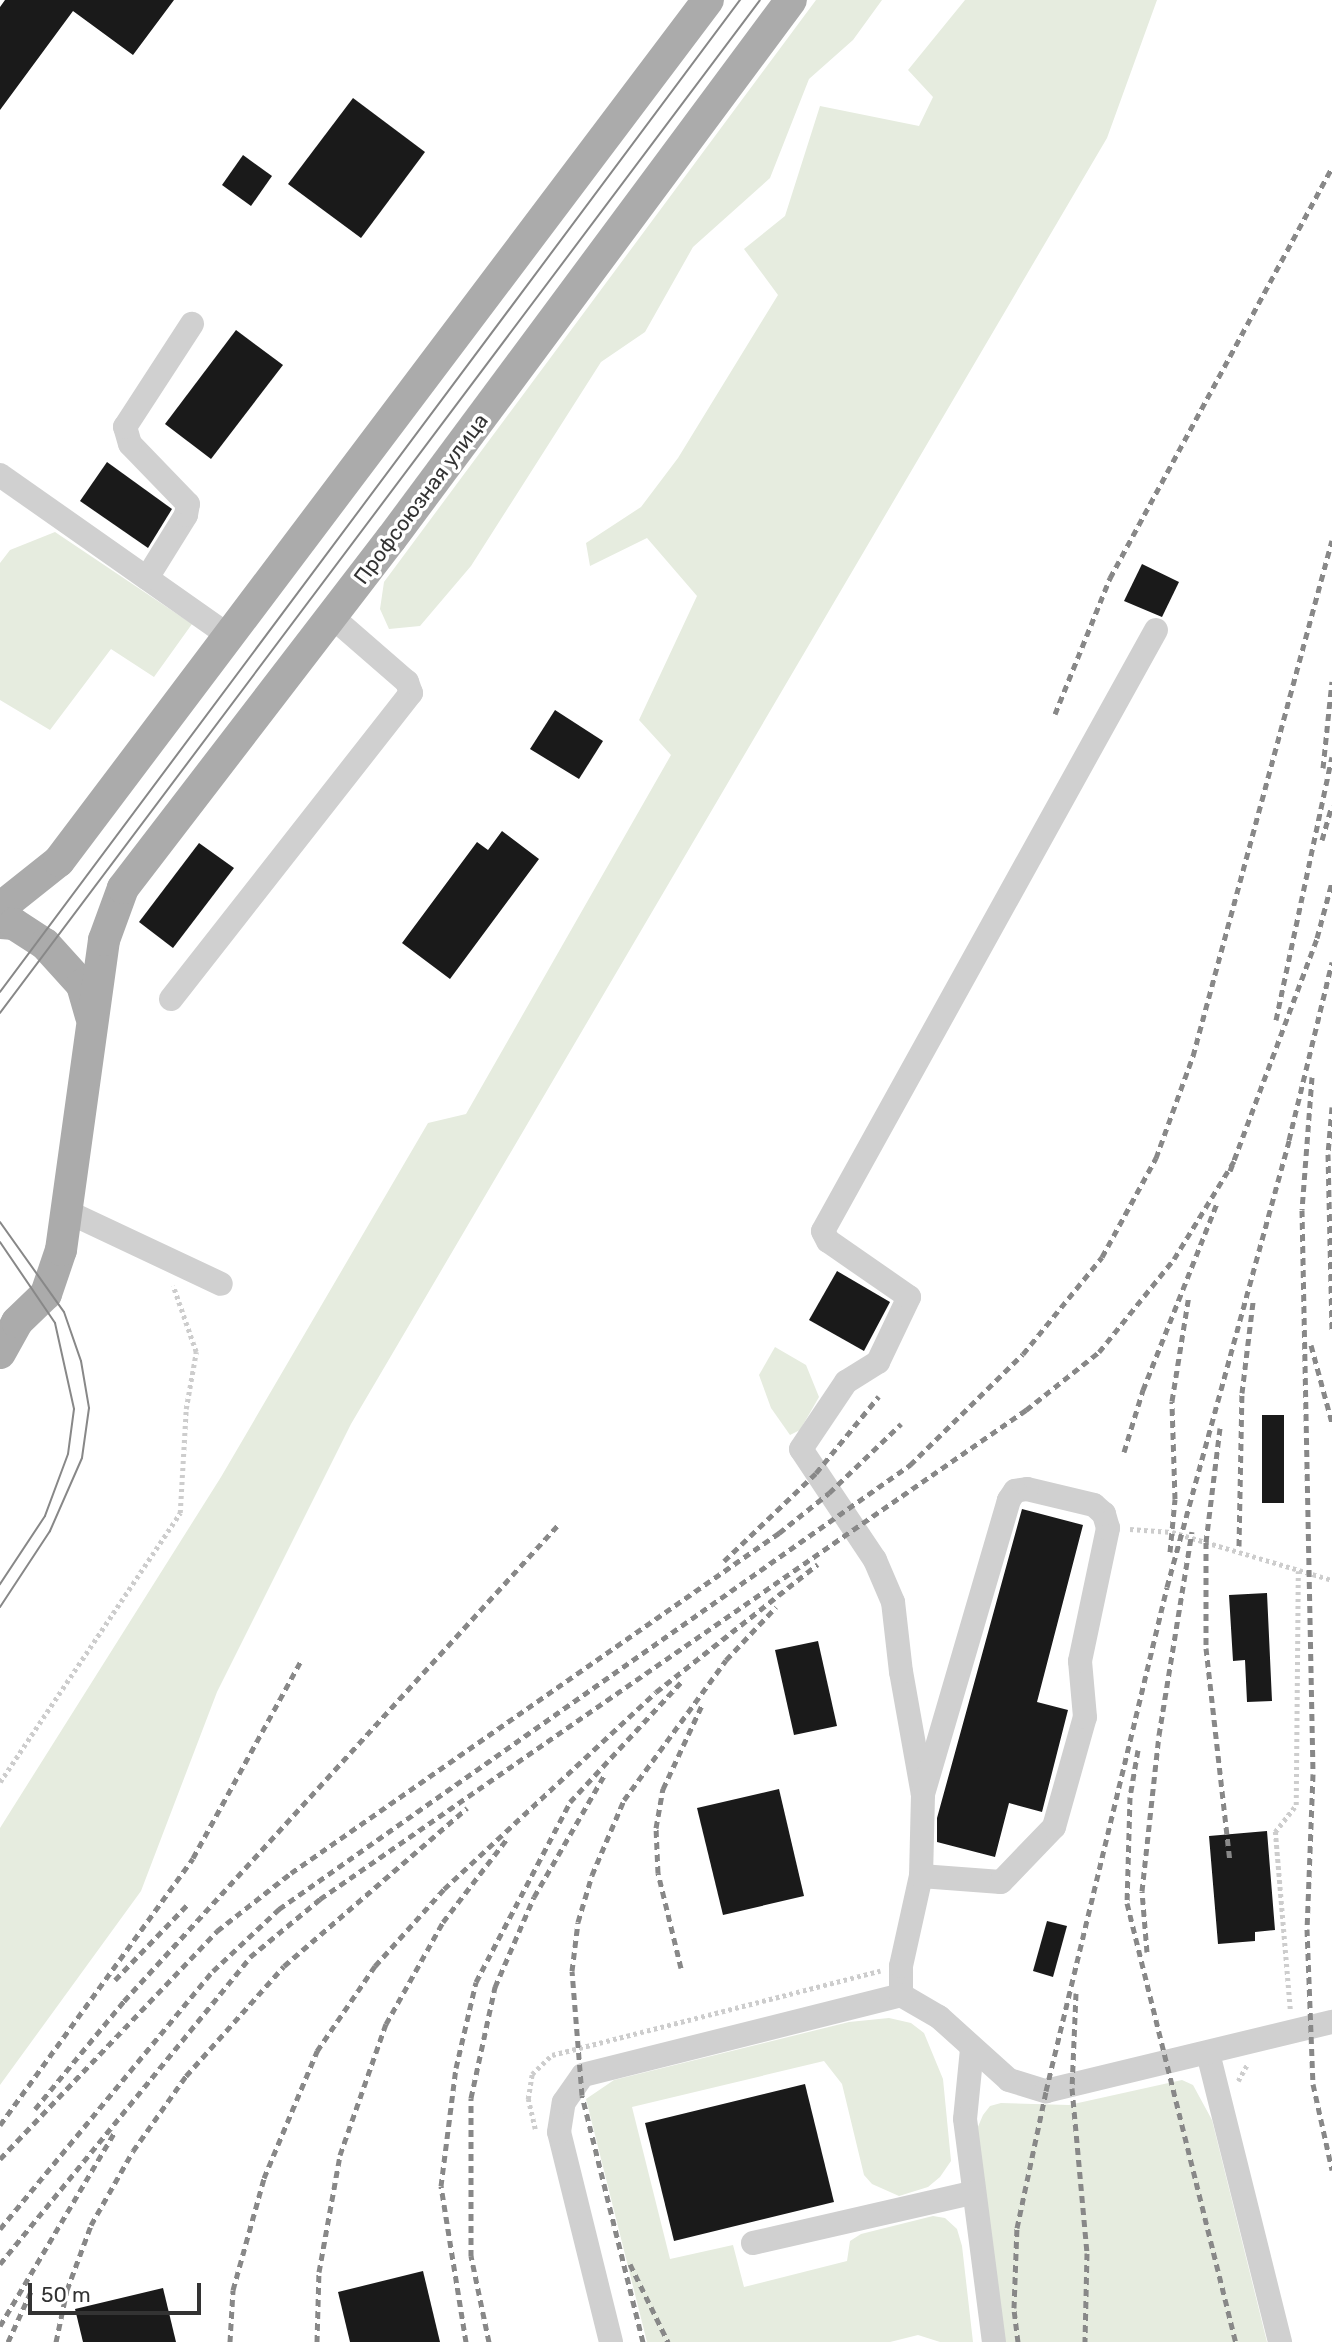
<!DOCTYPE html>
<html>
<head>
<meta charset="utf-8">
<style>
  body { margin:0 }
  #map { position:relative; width:1332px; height:2342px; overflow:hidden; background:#fff; font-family:Rubik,sans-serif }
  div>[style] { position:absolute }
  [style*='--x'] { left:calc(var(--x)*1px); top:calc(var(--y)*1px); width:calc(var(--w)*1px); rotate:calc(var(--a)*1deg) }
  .green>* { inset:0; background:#e6ecdf }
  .building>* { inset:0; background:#1a1a1a }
  .path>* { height:4.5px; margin-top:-2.25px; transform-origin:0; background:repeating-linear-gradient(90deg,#cdcdcd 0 3.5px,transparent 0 7px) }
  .minor>* { height:24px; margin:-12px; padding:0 12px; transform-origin:12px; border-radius:12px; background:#d0d0d0 }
  .major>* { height:32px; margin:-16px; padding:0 16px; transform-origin:16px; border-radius:16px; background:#ababab }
  .tram>* { height:2px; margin:-1px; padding:0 1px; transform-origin:1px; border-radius:1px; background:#888 }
  .rail>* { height:5px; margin-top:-2.5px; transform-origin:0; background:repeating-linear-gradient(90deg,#888 0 7px,transparent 0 12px) }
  span { translate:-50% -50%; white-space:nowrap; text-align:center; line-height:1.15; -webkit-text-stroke:7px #fff; paint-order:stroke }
  .street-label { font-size:21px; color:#333 }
  .scale { position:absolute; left:28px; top:2283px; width:173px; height:32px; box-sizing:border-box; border:4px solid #333; border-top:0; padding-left:9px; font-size:21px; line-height:24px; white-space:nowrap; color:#333; -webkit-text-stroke:5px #fff; paint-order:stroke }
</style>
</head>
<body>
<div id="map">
  <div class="green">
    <i style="clip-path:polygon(816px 0,882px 0,853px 40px,809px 79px,770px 178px,693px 247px,645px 332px,601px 362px,471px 566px,420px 626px,389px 629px,380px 609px,384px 582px)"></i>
    <i style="clip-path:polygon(965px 0,1157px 0,1107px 138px,351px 1424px,217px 1692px,141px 1891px,0 2085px,0 1828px,221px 1477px,428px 1123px,466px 1114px,671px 755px,639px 720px,697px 596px,647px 538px,590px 566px,586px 543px,641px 507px,678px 458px,778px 295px,744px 249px,785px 216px,820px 106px,919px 126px,933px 97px,908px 70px)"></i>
    <i style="clip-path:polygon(55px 532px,192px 624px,154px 677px,111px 649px,50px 730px,0 700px,0 563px,10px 550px)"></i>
    <i style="clip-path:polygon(775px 1347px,806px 1365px,819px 1397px,800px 1430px,790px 1435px,771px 1408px,759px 1375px)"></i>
    <i style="clip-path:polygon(889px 2018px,911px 2023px,924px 2033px,943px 2079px,951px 2161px,940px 2177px,928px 2187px,899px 2196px,872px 2184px,864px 2175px,842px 2084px,824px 2061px,632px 2107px,670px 2259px,733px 2245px,744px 2287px,847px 2261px,850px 2241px,861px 2234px,933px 2216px,945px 2218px,957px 2229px,962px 2246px,973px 2342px,940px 2342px,918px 2335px,890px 2342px,647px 2342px,586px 2099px,614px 2080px,849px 2022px)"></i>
    <i style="clip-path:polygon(1182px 2080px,1193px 2085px,1212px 2120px,1267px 2342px,1005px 2342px,977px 2129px,983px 2115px,990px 2106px,1001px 2103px,1069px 2105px)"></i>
  </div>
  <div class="building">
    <i style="clip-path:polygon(5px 0,174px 0,133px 55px,73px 11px,0 110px,0 7px)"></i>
    <i style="clip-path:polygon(353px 98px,425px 152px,361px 238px,288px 184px)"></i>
    <i style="clip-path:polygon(243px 155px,272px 176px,251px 206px,222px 185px)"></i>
    <i style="clip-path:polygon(236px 330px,283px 365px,211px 459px,165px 424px)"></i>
    <i style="clip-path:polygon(107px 462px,172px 509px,148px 548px,80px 501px)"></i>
    <i style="clip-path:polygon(1142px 564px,1179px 582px,1162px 617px,1124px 601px)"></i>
    <i style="clip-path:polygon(555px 710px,603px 741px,579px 779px,530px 749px)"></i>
    <i style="clip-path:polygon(502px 831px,539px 859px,450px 979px,402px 943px,477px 842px,488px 850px)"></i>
    <i style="clip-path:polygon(199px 843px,234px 868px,173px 948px,139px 922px)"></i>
    <i style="clip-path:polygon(837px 1271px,890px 1302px,864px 1351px,809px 1320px)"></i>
    <i style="clip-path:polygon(1262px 1415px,1284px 1415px,1284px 1503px,1262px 1503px)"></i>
    <i style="clip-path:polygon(1022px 1509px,1083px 1525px,1037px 1702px,1068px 1710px,1042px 1812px,1009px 1803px,995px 1857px,937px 1842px,937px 1818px)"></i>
    <i style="clip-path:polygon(1267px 1593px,1272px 1701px,1247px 1702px,1245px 1660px,1233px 1661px,1229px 1595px)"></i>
    <i style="clip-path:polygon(818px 1641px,837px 1726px,794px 1735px,775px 1650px)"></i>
    <i style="clip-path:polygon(779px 1789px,804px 1896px,723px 1915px,697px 1808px)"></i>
    <i style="clip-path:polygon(1267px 1831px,1275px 1930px,1255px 1932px,1255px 1941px,1218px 1944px,1209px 1836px)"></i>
    <i style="clip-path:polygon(1047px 1921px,1067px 1926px,1053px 1977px,1033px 1971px)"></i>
    <i style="clip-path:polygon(805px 2084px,834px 2202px,674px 2241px,645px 2123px)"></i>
    <i style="clip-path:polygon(423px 2271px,440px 2342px,350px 2342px,338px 2292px)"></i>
    <i style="clip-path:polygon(163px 2288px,176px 2342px,83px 2342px,75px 2309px)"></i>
  </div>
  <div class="path">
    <i style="--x:1130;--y:1529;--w:42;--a:4.1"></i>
    <i style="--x:1172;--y:1532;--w:167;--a:16.7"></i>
    <i style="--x:0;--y:1782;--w:324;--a:-56.2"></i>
    <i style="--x:180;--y:1513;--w:104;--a:-86.7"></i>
    <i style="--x:186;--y:1409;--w:58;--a:-80"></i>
    <i style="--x:196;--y:1352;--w:70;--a:-109.2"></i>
    <i style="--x:1290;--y:2009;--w:178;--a:-94.8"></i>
    <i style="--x:1275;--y:1832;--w:34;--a:-52"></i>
    <i style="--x:1296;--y:1805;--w:234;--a:-89.5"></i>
    <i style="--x:1238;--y:2081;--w:18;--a:-61"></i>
    <i style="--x:535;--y:2129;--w:31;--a:-103"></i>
    <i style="--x:528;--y:2099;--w:25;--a:-81"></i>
    <i style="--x:532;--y:2074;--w:28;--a:-44"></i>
    <i style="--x:552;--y:2055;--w:339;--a:-14.4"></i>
  </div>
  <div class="minor">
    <i style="--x:0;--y:475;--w:280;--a:35.1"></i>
    <i style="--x:147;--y:578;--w:74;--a:-58.2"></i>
    <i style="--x:186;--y:515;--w:11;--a:-80"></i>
    <i style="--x:188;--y:504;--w:83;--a:-134"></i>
    <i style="--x:130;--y:444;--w:18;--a:-106"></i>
    <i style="--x:125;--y:427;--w:123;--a:-57"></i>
    <i style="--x:171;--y:999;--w:389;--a:-51.9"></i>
    <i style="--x:411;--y:693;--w:12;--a:-110"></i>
    <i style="--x:407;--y:682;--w:101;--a:-139"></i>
    <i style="--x:66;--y:1211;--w:171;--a:25.2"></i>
    <i style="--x:923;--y:1795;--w:125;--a:-100.1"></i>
    <i style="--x:901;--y:1672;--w:70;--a:-96.5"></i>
    <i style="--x:893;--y:1602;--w:46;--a:-113.2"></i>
    <i style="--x:875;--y:1560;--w:133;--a:-123.7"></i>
    <i style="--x:801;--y:1449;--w:81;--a:-56.1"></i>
    <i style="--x:846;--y:1382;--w:38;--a:-32"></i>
    <i style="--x:878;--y:1362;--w:72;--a:-64.5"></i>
    <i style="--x:909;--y:1297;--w:98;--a:-145.3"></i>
    <i style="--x:828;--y:1241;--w:11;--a:-117"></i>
    <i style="--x:823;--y:1231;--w:687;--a:-61.01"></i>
    <i style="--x:901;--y:1995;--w:29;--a:-90"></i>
    <i style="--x:901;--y:1966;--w:92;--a:-77.5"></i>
    <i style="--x:921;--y:1876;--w:80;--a:4.3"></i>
    <i style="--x:1001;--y:1882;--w:76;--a:-46.1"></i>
    <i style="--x:1054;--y:1827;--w:114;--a:-74.3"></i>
    <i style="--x:1085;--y:1717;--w:56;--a:-95.1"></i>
    <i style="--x:1080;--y:1661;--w:136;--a:-78.1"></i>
    <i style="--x:1108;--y:1528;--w:15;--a:-106"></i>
    <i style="--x:1104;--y:1514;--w:13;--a:-138"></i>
    <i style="--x:1094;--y:1505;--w:69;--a:-166.6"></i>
    <i style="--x:1027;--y:1489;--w:12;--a:171"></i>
    <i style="--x:1015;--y:1491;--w:11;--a:124"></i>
    <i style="--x:1009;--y:1500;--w:307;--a:106.3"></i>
    <i style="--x:923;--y:1795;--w:81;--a:91.4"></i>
    <i style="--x:972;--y:2049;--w:70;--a:95.7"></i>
    <i style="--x:965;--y:2119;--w:225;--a:82.6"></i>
    <i style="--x:1208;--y:2053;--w:298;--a:76"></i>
    <i style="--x:753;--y:2243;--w:224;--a:-12.9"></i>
    <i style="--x:611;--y:2342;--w:216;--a:-103.9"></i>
    <i style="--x:559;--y:2132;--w:30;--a:-81"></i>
    <i style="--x:564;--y:2102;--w:33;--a:-55"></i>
    <i style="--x:583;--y:2075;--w:328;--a:-14.1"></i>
    <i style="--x:901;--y:1995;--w:44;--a:30.1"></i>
    <i style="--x:939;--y:2017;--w:94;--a:42"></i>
    <i style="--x:1009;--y:2080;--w:39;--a:17"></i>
    <i style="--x:1046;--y:2091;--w:294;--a:-13.6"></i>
  </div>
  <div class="major">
    <i style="--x:0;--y:908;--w:75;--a:-38.5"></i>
    <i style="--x:59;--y:861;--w:1078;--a:-52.99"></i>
    <i style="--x:0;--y:923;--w:14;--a:4"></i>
    <i style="--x:14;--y:924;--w:37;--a:33"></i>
    <i style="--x:45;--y:944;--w:55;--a:47.9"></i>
    <i style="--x:82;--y:985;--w:32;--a:74"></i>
    <i style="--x:0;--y:1353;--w:35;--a:-61"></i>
    <i style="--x:17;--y:1322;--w:40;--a:-44"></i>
    <i style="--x:46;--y:1294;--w:46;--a:-71.2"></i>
    <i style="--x:61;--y:1250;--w:313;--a:-82.1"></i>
    <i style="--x:104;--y:940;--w:55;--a:-69.9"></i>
    <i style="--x:123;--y:888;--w:440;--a:-52.5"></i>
    <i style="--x:391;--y:539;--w:671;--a:-53.42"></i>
  </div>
  <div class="tram">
    <i style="--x:0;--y:992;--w:1238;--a:-53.28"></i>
    <i style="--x:0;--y:1013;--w:1266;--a:-53.12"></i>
    <i style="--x:0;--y:1222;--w:110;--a:54.6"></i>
    <i style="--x:64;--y:1312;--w:52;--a:70.9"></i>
    <i style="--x:81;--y:1361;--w:48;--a:80.3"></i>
    <i style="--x:89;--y:1408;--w:50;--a:98"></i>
    <i style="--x:82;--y:1458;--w:80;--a:113.7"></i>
    <i style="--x:50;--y:1531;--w:91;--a:123.3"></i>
    <i style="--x:0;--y:1242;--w:98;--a:55.8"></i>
    <i style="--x:55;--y:1323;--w:88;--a:77.5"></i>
    <i style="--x:74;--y:1409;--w:45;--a:97.6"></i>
    <i style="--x:68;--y:1454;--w:66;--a:110.4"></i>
    <i style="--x:45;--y:1516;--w:82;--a:123.5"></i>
  </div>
  <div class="rail">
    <i style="--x:1055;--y:714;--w:147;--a:-68"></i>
    <i style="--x:1110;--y:578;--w:466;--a:-61.6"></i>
    <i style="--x:1323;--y:768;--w:87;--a:-84.1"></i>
    <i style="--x:1322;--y:840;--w:36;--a:-74"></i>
    <i style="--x:1276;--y:1020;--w:269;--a:-78"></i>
    <i style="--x:1312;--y:1077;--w:133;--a:94.3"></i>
    <i style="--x:1302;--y:1210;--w:564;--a:88.88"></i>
    <i style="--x:1313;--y:1774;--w:155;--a:92.2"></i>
    <i style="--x:1307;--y:1929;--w:155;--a:87.8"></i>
    <i style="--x:1313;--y:2084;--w:88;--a:77.5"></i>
    <i style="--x:1332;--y:1107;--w:47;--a:94.9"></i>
    <i style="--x:1328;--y:1154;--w:179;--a:88.7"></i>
    <i style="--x:1230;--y:1171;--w:249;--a:-69.5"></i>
    <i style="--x:1317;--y:938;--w:58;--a:-75"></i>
    <i style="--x:1311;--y:1345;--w:81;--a:74.9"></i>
    <i style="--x:1220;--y:1428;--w:115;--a:97"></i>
    <i style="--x:1206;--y:1542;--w:106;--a:90"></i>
    <i style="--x:1206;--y:1648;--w:215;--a:83.6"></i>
    <i style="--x:1124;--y:1452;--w:65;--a:-73"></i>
    <i style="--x:1143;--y:1390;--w:201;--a:-68.4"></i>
    <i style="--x:1239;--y:1546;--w:153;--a:-88.9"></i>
    <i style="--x:1242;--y:1393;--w:92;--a:-83.1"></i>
    <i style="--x:1170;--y:1552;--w:53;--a:-84.6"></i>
    <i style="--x:1175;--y:1499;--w:98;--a:-91.8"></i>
    <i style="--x:1172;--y:1401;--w:107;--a:-80.9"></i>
    <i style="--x:724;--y:1561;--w:127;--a:-43.7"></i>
    <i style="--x:816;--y:1473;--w:99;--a:-50.7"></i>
    <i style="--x:1138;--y:1750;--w:48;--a:99.7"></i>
    <i style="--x:1130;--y:1797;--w:106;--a:91.6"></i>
    <i style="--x:1127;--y:1903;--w:452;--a:76.1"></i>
    <i style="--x:1147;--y:1952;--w:61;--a:-94.7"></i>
    <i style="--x:1142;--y:1891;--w:157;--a:-83.8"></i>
    <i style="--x:1159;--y:1735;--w:206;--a:-80.8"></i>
    <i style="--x:681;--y:1968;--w:98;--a:-103.6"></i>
    <i style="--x:658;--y:1873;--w:45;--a:-92.5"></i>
    <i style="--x:656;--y:1828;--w:40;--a:-80"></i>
    <i style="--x:663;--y:1789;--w:95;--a:-65.1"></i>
    <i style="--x:115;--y:1980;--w:104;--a:-46.2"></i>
    <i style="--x:1076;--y:1993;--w:95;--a:92.4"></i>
    <i style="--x:1072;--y:2088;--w:166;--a:84.8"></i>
    <i style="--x:1087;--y:2253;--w:89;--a:91.3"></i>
    <i style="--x:35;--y:2109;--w:140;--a:-50.5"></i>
    <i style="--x:124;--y:2001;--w:644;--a:-47.64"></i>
    <i style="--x:0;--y:2125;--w:329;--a:-54.1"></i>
    <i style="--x:193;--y:1858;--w:225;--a:-61.3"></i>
    <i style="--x:0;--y:2159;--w:315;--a:-46.4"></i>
    <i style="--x:217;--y:1931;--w:94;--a:-38.1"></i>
    <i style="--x:291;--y:1873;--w:595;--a:-34.87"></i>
    <i style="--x:779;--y:1533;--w:64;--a:-38.7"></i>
    <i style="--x:829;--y:1493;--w:100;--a:-43.8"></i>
    <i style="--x:0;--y:2229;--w:335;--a:-50.5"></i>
    <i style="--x:213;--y:1971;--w:91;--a:-43.2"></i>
    <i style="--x:279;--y:1909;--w:772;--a:-35.13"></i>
    <i style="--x:910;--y:1465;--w:158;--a:-44.5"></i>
    <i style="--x:1023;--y:1354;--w:125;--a:-50.8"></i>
    <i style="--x:1102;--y:1257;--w:113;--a:-61.4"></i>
    <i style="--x:1156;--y:1158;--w:109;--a:-70.1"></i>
    <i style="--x:1193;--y:1056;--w:534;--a:-74.92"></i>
    <i style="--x:0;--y:2264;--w:396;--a:-50.8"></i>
    <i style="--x:250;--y:1957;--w:91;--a:-39.6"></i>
    <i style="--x:320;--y:1899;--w:859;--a:-34.71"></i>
    <i style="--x:1026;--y:1410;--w:93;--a:-38.5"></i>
    <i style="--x:1099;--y:1352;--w:119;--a:-51.1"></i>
    <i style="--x:1174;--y:1259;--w:115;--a:-58.5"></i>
    <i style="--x:630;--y:2264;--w:87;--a:64"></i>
    <i style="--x:0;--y:2326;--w:224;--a:-59.4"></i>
    <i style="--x:8;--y:2342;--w:58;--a:-65.6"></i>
    <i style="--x:56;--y:2342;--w:53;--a:-78.1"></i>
    <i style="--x:67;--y:2290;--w:69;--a:-69.7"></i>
    <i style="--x:91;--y:2225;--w:85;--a:-60.4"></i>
    <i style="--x:133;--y:2151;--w:92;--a:-54.8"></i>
    <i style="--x:186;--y:2076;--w:147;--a:-48.3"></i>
    <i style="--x:284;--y:1966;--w:242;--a:-40.8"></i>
    <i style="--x:230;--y:2342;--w:52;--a:-86.7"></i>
    <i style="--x:233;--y:2290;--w:116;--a:-74.5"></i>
    <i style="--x:264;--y:2178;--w:138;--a:-67.3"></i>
    <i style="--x:317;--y:2051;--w:103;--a:-55.7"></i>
    <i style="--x:375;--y:1966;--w:103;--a:-48.1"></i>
    <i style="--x:444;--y:1889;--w:289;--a:-42.9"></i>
    <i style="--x:656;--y:1692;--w:206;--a:-38.3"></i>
    <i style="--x:317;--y:2342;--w:70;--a:-88.4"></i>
    <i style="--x:319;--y:2272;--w:119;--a:-79.8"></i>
    <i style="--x:340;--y:2155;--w:139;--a:-70.7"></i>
    <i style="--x:386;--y:2024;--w:117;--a:-60.8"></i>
    <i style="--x:443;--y:1922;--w:105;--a:-52.4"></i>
    <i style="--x:466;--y:2342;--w:158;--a:-99.1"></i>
    <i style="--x:441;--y:2186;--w:119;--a:-82.8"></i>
    <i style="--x:456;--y:2068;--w:88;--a:-76.9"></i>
    <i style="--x:476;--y:1982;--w:203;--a:-62.4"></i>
    <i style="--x:570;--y:1802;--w:166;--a:-47.2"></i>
    <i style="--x:489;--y:2342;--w:88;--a:-101.8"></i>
    <i style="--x:471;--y:2256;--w:158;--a:-90"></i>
    <i style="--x:471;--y:2098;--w:114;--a:-77.8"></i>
    <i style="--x:495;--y:1987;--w:98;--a:-66.6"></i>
    <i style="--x:534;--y:1897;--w:140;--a:-60"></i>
    <i style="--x:643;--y:2342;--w:254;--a:-103.9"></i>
    <i style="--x:582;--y:2095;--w:124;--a:-94.6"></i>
    <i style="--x:572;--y:1971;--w:49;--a:-83"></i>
    <i style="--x:578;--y:1922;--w:49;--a:-73.4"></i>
    <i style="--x:592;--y:1875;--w:82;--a:-66.9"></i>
    <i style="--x:624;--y:1800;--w:173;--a:-53.9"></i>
    <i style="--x:726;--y:1660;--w:73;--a:-46.7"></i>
    <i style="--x:1018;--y:2342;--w:34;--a:-97"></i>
    <i style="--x:1014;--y:2308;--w:80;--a:-87.9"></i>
    <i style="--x:1017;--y:2228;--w:140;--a:-78"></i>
    <i style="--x:1046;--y:2091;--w:518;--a:-76.5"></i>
    <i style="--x:1167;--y:1587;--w:463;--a:-74.7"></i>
    <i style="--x:1289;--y:1140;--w:183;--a:-76.4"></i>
  </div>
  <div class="street-label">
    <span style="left:421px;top:499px;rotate:-53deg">Профсоюзная улица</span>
  </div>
  <div class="scale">50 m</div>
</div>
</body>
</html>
